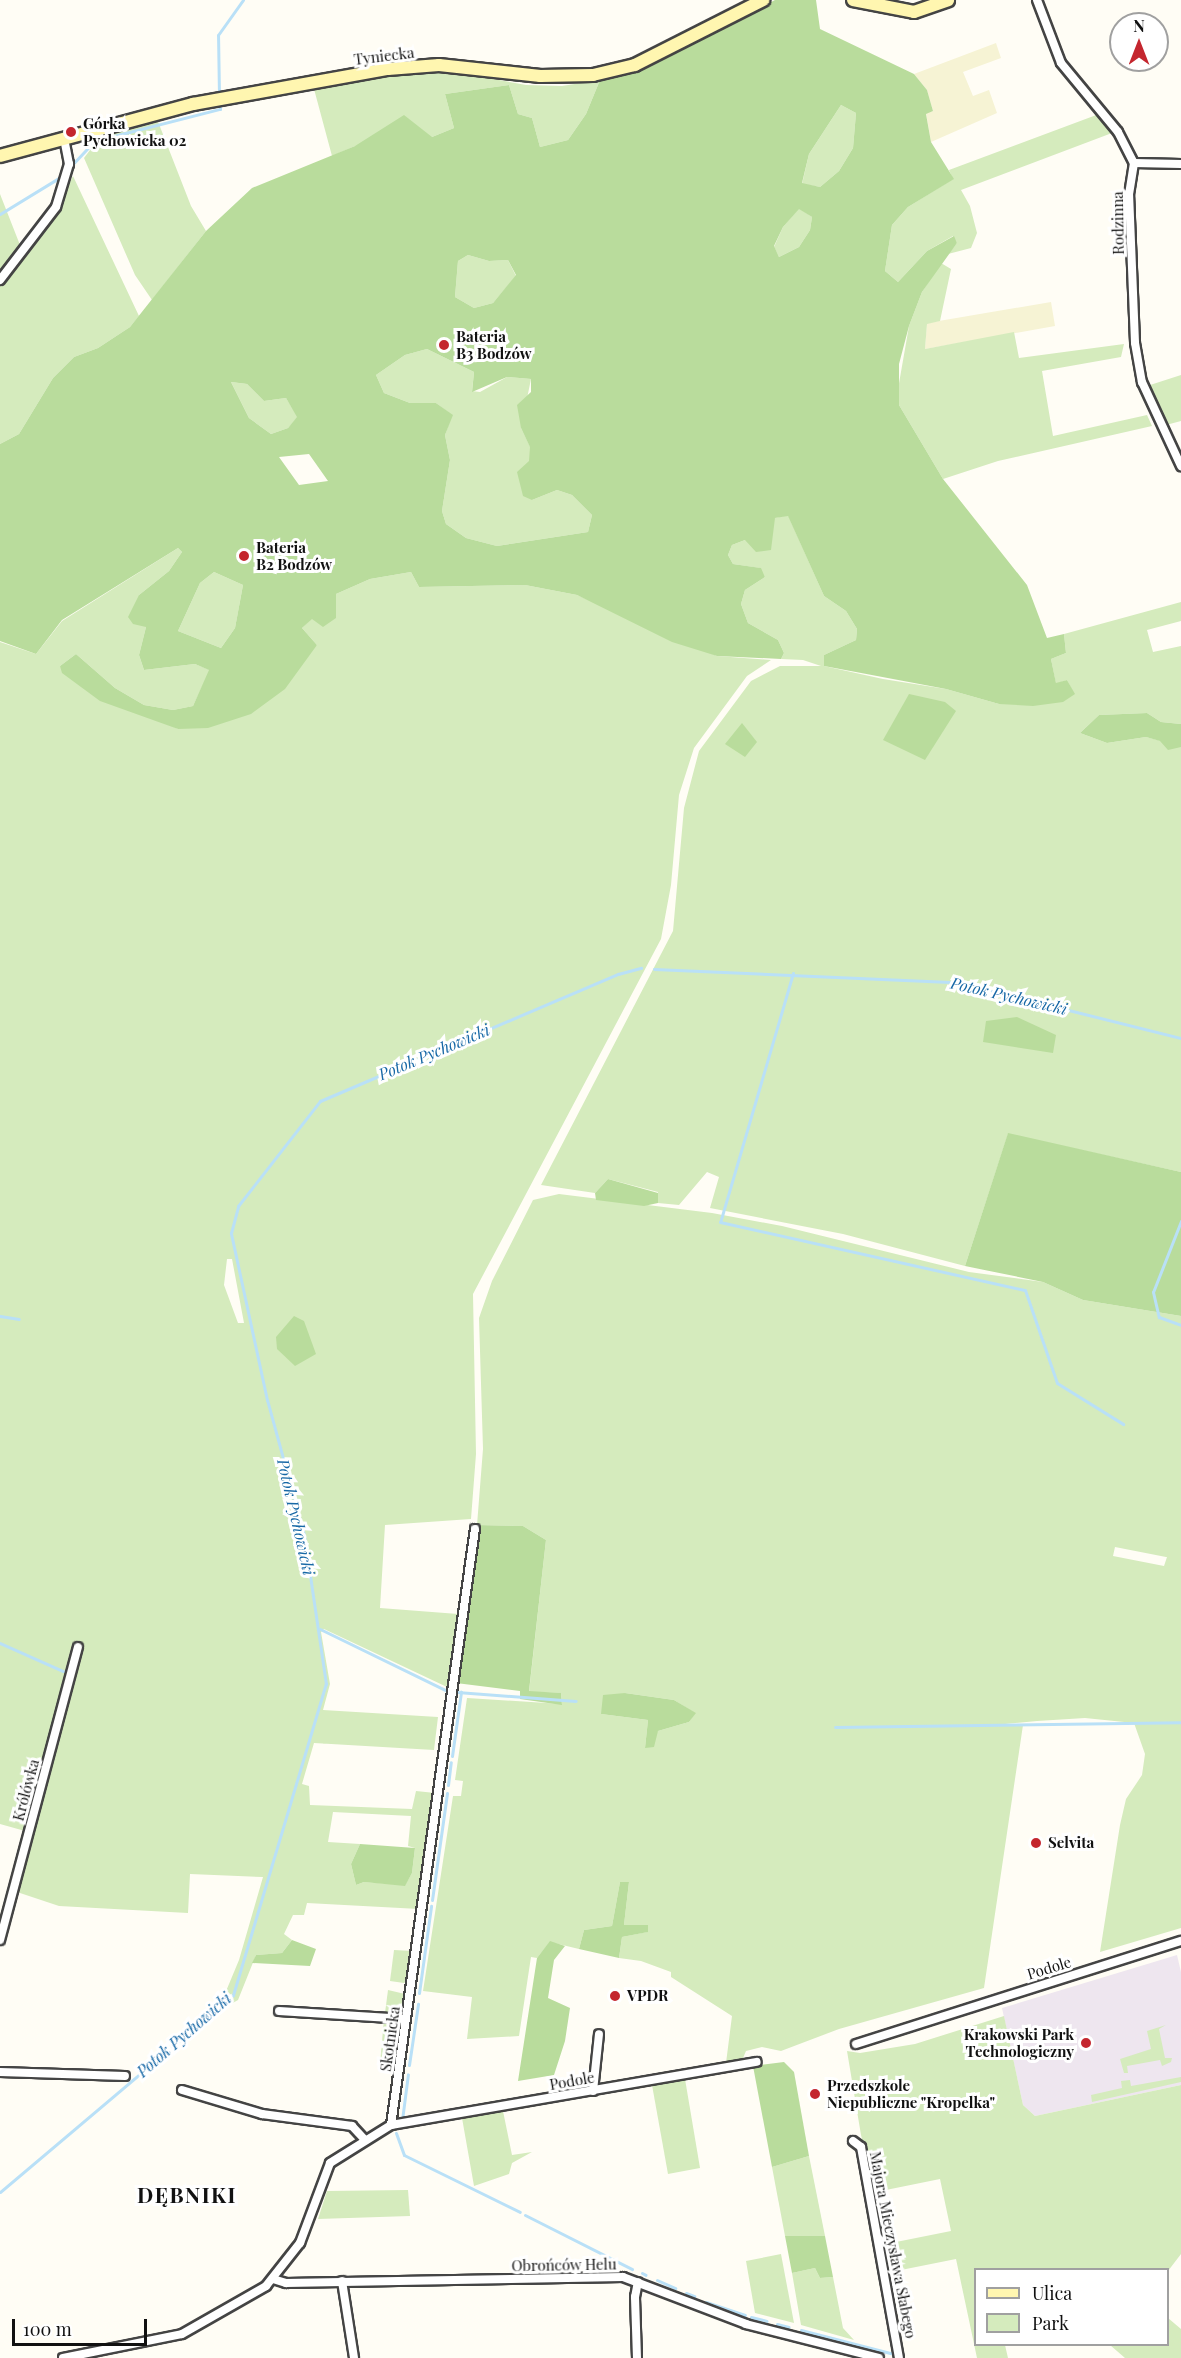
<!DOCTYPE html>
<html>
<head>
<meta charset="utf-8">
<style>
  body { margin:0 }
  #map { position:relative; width:1181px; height:2358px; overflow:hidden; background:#fffdf5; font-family:"Playfair Display",serif }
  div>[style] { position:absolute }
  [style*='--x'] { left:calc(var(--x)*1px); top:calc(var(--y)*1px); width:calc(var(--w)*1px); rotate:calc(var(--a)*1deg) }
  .industrial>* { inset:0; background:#eee6ef }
  .farmland>* { inset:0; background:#f6f3d4 }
  .green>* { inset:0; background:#d5ebbd }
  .forest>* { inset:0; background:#b9dc9c }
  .stream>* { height:3px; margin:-1.5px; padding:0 1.5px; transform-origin:1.5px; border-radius:1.5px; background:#b9e0f7 }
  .roads { filter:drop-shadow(2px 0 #444) drop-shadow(-2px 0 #444) drop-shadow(0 2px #444) drop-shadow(0 -2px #444) }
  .street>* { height:8px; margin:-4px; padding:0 4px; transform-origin:4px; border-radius:4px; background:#fff }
  .secondary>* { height:12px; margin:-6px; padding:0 6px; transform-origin:6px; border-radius:6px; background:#fff6b0 }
  .dots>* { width:16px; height:16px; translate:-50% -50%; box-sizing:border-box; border:3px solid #fff; border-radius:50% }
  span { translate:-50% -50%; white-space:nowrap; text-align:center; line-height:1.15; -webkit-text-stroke:6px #fff; paint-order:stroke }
  .street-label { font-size:15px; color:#111 }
  .poi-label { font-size:15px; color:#111; font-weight:700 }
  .left { translate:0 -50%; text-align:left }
  .right { translate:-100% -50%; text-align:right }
  .water-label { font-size:16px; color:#1768a6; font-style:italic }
  .district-label { font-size:21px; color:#111; font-weight:700; letter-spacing:1.5px }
  .legend { position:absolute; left:974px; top:2268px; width:195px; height:78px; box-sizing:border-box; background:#fff; border:2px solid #a0a0a0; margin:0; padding:8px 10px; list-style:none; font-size:18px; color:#111 }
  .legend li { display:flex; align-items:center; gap:12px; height:30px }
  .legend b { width:30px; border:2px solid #a0a0a0 }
  .north { position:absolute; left:1109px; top:12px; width:60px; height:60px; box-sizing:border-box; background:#fff; border:2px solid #a0a0a0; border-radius:50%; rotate:0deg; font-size:16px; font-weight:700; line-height:24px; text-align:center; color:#111 }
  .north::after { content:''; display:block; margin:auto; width:21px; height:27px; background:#c4262e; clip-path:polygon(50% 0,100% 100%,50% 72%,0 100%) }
  .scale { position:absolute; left:12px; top:2319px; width:135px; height:27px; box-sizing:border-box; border:3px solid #111; border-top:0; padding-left:8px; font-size:18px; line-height:21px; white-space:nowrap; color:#111; -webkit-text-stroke:4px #fff; paint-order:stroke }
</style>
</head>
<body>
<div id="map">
  <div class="industrial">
    <i style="clip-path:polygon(1177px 1955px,1181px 1972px,1181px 2085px,1035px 2116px,1023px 2105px,1002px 2008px)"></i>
  </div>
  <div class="farmland">
    <i style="clip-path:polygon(996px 43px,1001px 58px,963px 72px,973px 96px,989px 90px,997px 113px,931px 142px,926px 113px,933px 111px,927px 90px,914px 74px)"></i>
    <i style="clip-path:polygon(1051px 302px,1055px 326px,925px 349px,927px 323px)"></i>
  </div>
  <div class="green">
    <i style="clip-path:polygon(420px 70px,450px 71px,526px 85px,562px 86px,600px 80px,586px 114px,568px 140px,540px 147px,532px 118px,518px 114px,509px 85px,445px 94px,454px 128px,432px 137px,355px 146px,332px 156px,314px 89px)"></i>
    <i style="clip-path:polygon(841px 105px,856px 113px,853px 148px,839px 171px,820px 187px,802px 184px,809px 154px)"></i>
    <i style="clip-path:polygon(1099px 114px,1112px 133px,961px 190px,970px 206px,977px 233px,971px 248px,948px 254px,957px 243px,953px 236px,927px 251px,898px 282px,885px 271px,892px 225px,908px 207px,953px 179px,949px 170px)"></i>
    <i style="clip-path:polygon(157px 119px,191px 206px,206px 231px,152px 300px,135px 275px,84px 158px,103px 133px)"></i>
    <i style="clip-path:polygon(73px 176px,139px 316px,130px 327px,98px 348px,74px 357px,53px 378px,19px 434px,0 444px,0 194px,20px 245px,50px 222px)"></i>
    <i style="clip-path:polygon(799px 208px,812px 217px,810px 230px,799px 247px,779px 257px,774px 247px,783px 227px)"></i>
    <i style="clip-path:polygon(468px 255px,489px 261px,508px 260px,516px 276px,493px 303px,474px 308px,455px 297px,458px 261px)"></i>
    <i style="clip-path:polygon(941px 263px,951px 269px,940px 321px,927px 324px,925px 349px,1014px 332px,1019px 358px,1124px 344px,1121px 357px,1042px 371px,1053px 436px,1147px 415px,1152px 426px,998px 461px,943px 479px,899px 405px,898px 389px,909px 326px,922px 292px)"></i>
    <i style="clip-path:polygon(427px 349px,474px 372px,472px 391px,480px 392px,507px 377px,531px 379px,521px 428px,530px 446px,532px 500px,557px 490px,572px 495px,592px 515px,588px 532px,497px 546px,466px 538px,446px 524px,442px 511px,450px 460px,445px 435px,452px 415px,436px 403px,410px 403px,384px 393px,376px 375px,405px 355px)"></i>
    <i style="clip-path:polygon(1181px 375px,1181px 421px,1166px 425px,1147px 386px)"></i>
    <i style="clip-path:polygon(231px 382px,247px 384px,264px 401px,286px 398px,298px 417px,288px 428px,271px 434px,249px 418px)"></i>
    <i style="clip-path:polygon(788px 515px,824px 596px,846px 611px,857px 629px,856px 640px,824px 655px,824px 666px,883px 679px,946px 689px,999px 704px,1074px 694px,1067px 680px,1056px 684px,1051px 659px,1066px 653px,1064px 634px,1181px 602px,1181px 621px,1147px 630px,1153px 652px,1181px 646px,1181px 724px,1161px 722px,1147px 713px,1099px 715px,1080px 733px,1107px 743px,1146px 737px,1181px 746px,1181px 1172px,1008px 1134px,965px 1266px,843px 1234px,710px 1208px,719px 1177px,707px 1172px,679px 1205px,658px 1203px,658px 1192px,608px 1179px,595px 1193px,541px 1185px,673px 931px,684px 808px,699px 751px,751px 681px,780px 666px,821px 666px,803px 660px,781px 659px,784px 653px,778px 640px,748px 623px,741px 604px,745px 590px,765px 577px,760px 568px,733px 564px,728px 555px,732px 545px,745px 540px,775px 518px)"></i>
    <i style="clip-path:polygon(evenodd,178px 548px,182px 552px,169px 571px,139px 595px,146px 627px,139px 655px,144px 670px,195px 664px,210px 670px,193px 706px,173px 710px,144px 705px,115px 688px,76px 654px,60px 666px,178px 729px,317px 645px,302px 628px,336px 594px,370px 579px,411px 572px,419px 587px,525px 585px,577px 595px,717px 656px,771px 660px,747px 676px,694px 748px,679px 795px,671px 885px,661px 939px,473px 1294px,476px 1454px,471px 1519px,385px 1525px,380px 1608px,458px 1614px,447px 1687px,324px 1629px,321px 1632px,330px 1684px,323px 1710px,438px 1717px,434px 1750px,314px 1743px,302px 1784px,309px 1786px,310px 1805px,412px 1809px,416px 1791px,435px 1793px,419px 1909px,307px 1903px,304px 1915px,293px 1915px,284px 1934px,292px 1940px,282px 1953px,256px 1955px,238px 2000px,231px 2004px,224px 1996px,239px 1960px,263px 1877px,190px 1874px,188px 1913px,59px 1906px,17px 1892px,25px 1831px,0 1824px,0 642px,36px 654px,62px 621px,178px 548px,227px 1259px,232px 1259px,244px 1323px,238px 1323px,224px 1285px,227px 1259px,178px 548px,333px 1812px,411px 1816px,408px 1846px,415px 1848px,412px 1873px,405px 1885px,364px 1882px,356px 1885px,351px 1864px,360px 1844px,328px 1842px,333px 1812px)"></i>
    <i style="clip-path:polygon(214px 572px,243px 585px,235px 628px,221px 648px,178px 631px,200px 583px)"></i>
    <i style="clip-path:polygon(evenodd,559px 1194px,712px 1213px,782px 1226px,969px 1272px,1043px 1282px,1083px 1300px,1181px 1316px,1181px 1928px,1100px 1952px,1120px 1825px,1126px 1799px,1142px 1775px,1145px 1754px,1134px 1723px,1085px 1718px,1037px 1721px,1005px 1724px,1023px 1725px,984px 1988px,839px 2029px,781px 2051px,762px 2047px,746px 2051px,743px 2058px,726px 2063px,732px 2016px,671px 1977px,671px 1972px,641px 1961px,619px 1958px,622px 1937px,647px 1932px,647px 1925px,624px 1925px,629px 1882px,620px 1882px,612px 1926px,584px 1930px,579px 1949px,550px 1942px,537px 1958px,531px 1957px,519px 2036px,467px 2039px,472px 1997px,423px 1991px,453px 1796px,461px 1796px,463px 1781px,455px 1780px,467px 1698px,562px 1704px,561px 1693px,529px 1692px,546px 1540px,523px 1526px,477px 1525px,483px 1449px,479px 1318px,492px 1281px,533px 1200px,559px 1194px,1115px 1547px,1166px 1557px,1167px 1557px,1164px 1566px,1113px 1556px,1115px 1547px,559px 1194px,625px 1693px,674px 1700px,695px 1713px,689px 1722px,658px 1731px,645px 1748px,648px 1720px,601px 1714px,625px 1693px)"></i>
    <i style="clip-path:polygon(394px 1950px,413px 1951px,409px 1980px,404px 1983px,390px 1981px)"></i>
    <i style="clip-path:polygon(388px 1990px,405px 1994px,398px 2013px,385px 2013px)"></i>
    <i style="clip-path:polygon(1004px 2016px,1023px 2105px,1035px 2116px,1181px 2085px,1181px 2254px,1168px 2271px,976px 2270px,976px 2344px,1005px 2345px,1008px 2358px,977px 2358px,956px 2259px,891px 2272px,886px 2244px,951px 2231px,940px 2179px,876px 2192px,861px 2135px,847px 2051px,860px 2053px,915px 2044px)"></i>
    <i style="clip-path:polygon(384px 2019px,394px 2021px,400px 2027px,392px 2065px,380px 2064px)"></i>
    <i style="clip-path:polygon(1166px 2025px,1159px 2029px,1165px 2058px,1172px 2058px,1171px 2062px,1162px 2066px,1160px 2060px,1127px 2066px,1128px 2073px,1124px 2073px,1120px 2059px,1151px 2049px,1147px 2031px)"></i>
    <i style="clip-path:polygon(1181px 2077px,1181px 2082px,1092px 2102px,1091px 2095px,1122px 2088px,1121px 2081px,1130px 2080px,1131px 2086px)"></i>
    <i style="clip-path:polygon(685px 2079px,700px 2168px,668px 2174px,652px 2085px)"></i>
    <i style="clip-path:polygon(503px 2111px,512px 2155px,532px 2152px,512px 2163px,509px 2174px,474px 2186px,462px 2118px)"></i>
    <i style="clip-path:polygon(809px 2156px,825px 2236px,785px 2236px,772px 2167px)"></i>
    <i style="clip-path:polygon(408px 2190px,410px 2216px,318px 2219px,327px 2191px)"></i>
    <i style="clip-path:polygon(781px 2254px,794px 2323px,755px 2313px,746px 2261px)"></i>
    <i style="clip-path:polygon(815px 2268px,820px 2278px,833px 2277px,843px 2328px,854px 2340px,801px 2325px,792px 2273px)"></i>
    <i style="clip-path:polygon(1168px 2318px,1181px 2329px,1181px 2358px,1125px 2358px,1110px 2345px,1168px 2344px)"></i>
  </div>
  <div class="forest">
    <i style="clip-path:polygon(evenodd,775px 0,816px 0,820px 29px,914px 74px,927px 90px,933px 111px,926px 114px,931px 142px,954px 179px,908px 207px,892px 225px,885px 271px,898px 282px,927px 251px,954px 236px,957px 243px,922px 292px,909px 326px,899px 364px,899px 405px,943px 479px,1027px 585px,1047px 638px,1064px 634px,1066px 653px,1051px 659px,1056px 683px,1067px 680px,1075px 694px,1063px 702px,1033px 706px,999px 704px,946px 689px,824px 666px,824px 655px,856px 640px,857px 629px,846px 611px,824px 596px,788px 516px,775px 518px,771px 550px,756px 552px,745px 540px,732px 545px,728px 555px,733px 564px,761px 568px,765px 577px,745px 590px,741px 604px,748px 623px,778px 640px,784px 653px,781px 659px,717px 656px,672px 642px,577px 595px,525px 585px,419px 587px,411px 572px,370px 579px,336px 594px,336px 618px,323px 627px,312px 619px,302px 628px,317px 645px,285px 689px,251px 714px,208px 728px,178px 729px,100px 701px,62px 673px,60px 666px,76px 654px,115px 688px,144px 705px,173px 710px,193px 706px,209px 670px,195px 664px,144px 670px,139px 655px,146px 627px,133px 624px,128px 617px,139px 595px,169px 571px,182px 552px,178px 548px,62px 620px,36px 654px,0 641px,0 444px,19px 434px,53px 378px,74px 357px,98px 348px,130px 327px,206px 231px,252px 188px,355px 146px,404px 115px,432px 137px,454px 128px,445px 94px,509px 85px,518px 114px,532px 118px,540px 147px,568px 140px,586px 114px,600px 80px,649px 65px,775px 0,841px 105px,856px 113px,853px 148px,839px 171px,820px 187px,802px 183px,809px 154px,841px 105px,775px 0,799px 209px,812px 217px,810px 230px,799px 247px,779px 257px,774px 246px,783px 227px,799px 209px,775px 0,468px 255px,489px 261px,508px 260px,516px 275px,493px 303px,474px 308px,455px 297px,458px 261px,468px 255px,775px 0,427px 349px,474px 372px,472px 392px,507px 377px,531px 379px,531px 392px,517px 405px,521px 428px,530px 447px,529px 461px,517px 472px,523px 496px,532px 500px,557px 490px,572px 495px,592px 515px,588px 532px,497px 546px,466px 538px,446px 524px,442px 511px,450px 460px,445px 435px,453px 415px,436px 403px,410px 403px,384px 393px,376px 375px,405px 355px,427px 349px,775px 0,231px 382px,247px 384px,264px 401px,286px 398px,297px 417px,288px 428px,271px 434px,249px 418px,231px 382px,775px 0,309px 454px,328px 481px,299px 485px,279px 457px,309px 454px,775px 0,214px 572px,243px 585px,235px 628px,221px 648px,178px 631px,200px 583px,214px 572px)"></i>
    <i style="clip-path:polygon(909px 694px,945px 702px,956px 711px,925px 760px,883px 740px)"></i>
    <i style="clip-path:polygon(1147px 713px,1161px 722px,1181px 724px,1181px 747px,1168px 750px,1160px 741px,1146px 737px,1107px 743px,1080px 733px,1099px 715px)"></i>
    <i style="clip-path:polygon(742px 723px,757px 742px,745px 757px,725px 744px)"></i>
    <i style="clip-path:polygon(1017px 1017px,1056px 1035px,1053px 1053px,983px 1042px,986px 1021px)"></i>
    <i style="clip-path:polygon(1008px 1133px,1181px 1172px,1181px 1316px,1083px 1300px,1043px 1282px,965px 1266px)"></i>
    <i style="clip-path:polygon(608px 1179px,658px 1193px,658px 1203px,644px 1206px,596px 1200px,595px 1193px)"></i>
    <i style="clip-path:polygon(294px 1316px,304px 1321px,316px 1354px,295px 1366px,277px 1349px,276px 1337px)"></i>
    <i style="clip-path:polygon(477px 1525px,523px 1526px,546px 1540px,529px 1691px,561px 1693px,562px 1705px,520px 1699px,520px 1691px,456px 1683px)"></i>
    <i style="clip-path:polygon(625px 1693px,674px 1700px,696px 1713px,689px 1722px,658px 1731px,654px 1747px,645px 1748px,648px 1720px,601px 1714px,603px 1695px)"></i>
    <i style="clip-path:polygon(360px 1844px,415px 1848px,412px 1873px,405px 1886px,364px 1882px,356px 1885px,351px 1864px)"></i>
    <i style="clip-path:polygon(620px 1882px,629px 1882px,624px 1925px,648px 1925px,648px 1932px,622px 1937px,619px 1958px,579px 1949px,584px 1930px,612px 1926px)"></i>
    <i style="clip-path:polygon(292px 1940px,316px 1949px,310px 1966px,252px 1963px,256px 1955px,282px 1953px)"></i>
    <i style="clip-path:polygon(550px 1941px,565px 1946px,554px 1960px,548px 1998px,570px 2008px,565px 2041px,554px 2075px,518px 2081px,537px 1958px)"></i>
    <i style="clip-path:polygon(784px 2062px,794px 2072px,809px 2156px,772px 2167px,753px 2066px)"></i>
    <i style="clip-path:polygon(785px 2236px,825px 2236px,833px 2277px,820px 2278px,815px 2268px,792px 2273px)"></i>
  </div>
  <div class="stream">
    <i style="--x:219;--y:96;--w:61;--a:-90.9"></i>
    <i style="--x:218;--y:35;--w:43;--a:-54.5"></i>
    <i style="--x:70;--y:167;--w:35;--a:-47"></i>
    <i style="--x:94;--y:141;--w:130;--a:-14.3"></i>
    <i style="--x:220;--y:109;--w:6;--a:-90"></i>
    <i style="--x:0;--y:214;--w:73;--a:-31.5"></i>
    <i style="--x:654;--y:969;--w:302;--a:2.5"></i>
    <i style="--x:956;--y:982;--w:232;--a:14"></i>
    <i style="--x:793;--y:973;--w:259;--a:106.3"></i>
    <i style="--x:720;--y:1222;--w:312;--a:12.6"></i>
    <i style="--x:1025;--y:1290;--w:98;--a:71"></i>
    <i style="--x:1057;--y:1383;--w:78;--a:31.8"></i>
    <i style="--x:1181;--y:1221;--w:76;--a:111.5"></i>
    <i style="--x:1153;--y:1292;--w:26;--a:77"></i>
    <i style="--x:1159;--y:1317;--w:23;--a:20"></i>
    <i style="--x:0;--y:1316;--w:19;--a:9"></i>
    <i style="--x:320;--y:1629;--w:139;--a:26"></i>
    <i style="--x:0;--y:1643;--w:69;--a:24"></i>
    <i style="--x:457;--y:1692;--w:119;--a:4.3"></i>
    <i style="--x:835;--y:1727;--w:346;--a:-0.8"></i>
    <i style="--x:452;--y:1756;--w:65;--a:-82"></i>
    <i style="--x:448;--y:1785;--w:23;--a:-83"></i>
    <i style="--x:432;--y:1900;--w:108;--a:-82"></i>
    <i style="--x:419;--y:1993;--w:88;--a:-82.1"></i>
    <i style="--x:409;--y:2065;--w:62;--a:-81.6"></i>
    <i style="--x:402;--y:2120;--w:46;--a:-82.6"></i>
    <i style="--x:396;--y:2133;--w:23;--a:70"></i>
    <i style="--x:404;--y:2155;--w:129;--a:26.2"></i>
    <i style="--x:0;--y:2192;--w:305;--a:-40.2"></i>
    <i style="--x:233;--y:1995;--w:325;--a:-73.4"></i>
    <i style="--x:326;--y:1684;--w:151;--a:-98.4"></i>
    <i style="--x:304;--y:1535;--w:140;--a:-105.3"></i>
    <i style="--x:267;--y:1400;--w:171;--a:-102.2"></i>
    <i style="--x:231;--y:1233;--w:28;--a:-75"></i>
    <i style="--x:238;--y:1206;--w:133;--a:-52"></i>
    <i style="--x:320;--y:1101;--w:324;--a:-23.1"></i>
    <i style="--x:618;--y:974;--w:24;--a:-15"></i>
    <i style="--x:525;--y:2215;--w:120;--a:26.8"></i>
    <i style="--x:642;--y:2273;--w:4;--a:27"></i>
    <i style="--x:657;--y:2280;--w:20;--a:24"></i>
    <i style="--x:686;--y:2293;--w:9;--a:21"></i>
    <i style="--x:706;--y:2302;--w:41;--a:18.4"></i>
    <i style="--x:751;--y:2317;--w:16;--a:14"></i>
    <i style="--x:777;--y:2324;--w:12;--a:14"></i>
    <i style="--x:801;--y:2330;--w:96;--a:14.5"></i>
  </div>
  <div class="roads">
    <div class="street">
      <i style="--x:1037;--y:0;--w:67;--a:69.1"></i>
      <i style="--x:1061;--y:63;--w:89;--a:50.4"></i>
      <i style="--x:1118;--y:132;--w:35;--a:63"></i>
      <i style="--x:1134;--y:163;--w:30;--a:99"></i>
      <i style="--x:1129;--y:193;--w:150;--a:87.7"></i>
      <i style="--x:1135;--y:343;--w:40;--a:80"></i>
      <i style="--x:1142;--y:382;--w:93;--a:65.1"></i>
      <i style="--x:1134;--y:163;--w:47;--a:1.2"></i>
      <i style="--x:0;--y:280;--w:92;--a:-52.5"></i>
      <i style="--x:56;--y:207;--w:45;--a:-73.2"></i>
      <i style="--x:69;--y:164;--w:26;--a:-101"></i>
      <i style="--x:0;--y:1940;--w:303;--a:-75.1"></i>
      <i style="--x:279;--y:2011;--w:127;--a:3.6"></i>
      <i style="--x:856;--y:2044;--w:341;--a:-17.6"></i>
      <i style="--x:0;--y:2072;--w:125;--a:1.8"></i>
      <i style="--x:182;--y:2090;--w:84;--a:16.7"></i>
      <i style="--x:262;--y:2114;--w:91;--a:7.6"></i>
      <i style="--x:352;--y:2126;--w:19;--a:47"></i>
      <i style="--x:593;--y:2091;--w:57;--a:-84"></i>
      <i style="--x:391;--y:2125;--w:371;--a:-9.8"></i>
      <i style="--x:853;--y:2141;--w:10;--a:37"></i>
      <i style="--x:861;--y:2147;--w:214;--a:79.8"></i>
      <i style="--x:273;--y:2279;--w:14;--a:17"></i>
      <i style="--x:286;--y:2283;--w:337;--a:-1"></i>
      <i style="--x:623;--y:2277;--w:132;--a:20.9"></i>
      <i style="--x:746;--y:2324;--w:137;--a:14.3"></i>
      <i style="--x:342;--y:2281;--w:78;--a:81.1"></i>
      <i style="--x:63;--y:2358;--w:121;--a:-11.4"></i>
      <i style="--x:182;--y:2334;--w:97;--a:-29.7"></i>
      <i style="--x:266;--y:2286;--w:55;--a:-51.7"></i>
      <i style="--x:300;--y:2243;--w:85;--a:-69.4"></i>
      <i style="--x:330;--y:2163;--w:72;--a:-31.9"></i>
      <i style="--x:391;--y:2125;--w:602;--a:-81.98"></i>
      <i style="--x:637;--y:2358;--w:61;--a:-91.9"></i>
      <i style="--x:635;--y:2297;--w:15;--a:-79"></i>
    </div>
    <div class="secondary">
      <i style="--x:853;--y:0;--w:62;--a:11.1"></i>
      <i style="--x:914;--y:12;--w:36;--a:-19"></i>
      <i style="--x:0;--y:156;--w:200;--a:-15.1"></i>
      <i style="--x:193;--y:104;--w:198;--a:-10.2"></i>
      <i style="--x:388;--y:69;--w:51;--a:-4.5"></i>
      <i style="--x:439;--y:65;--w:102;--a:6.2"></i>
      <i style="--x:540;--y:76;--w:53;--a:-1.1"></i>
      <i style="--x:593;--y:75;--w:43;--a:-13.4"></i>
      <i style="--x:635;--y:65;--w:144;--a:-26.9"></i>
    </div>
  </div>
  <div class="dots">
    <i style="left:71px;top:132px;background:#c4262e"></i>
    <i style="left:444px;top:345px;background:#c4262e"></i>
    <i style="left:244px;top:556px;background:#c4262e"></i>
    <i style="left:1036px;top:1843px;background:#c4262e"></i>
    <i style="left:615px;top:1996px;background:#c4262e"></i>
    <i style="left:1086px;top:2043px;background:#c4262e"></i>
    <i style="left:815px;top:2094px;background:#c4262e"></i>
  </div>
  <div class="street-label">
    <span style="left:384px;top:56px;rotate:-7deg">Tyniecka</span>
    <span style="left:1118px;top:223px;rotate:-91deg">Rodzinna</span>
    <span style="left:26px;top:1790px;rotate:-75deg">Królówka</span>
    <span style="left:1049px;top:1968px;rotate:-17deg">Podole</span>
    <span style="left:390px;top:2039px;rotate:-82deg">Skotnicka</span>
    <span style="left:572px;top:2081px;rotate:-10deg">Podole</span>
    <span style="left:893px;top:2245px;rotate:79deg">Majora Mieczysława Słabego</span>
    <span style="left:564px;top:2265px;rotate:-1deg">Obrońców Helu</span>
  </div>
  <div class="poi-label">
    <span class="left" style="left:83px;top:132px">Górka<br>Pychowicka 02</span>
    <span class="left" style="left:456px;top:345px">Bateria<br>B3 Bodzów</span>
    <span class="left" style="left:256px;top:556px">Bateria<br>B2 Bodzów</span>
    <span class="left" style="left:1048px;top:1843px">Selvita</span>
    <span class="left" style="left:627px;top:1996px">VPDR</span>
    <span class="right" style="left:1074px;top:2043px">Krakowski Park<br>Technologiczny</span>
    <span class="left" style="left:827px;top:2094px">Przedszkole<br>Niepubliczne "Kropelka"</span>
  </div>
  <div class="water-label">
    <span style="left:1009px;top:996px;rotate:13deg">Potok Pychowicki</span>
    <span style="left:434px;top:1052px;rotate:-23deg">Potok Pychowicki</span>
    <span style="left:296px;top:1517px;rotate:77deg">Potok Pychowicki</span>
    <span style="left:184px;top:2035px;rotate:-41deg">Potok Pychowicki</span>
  </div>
  <div class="district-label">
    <span style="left:187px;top:2194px">DĘBNIKI</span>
  </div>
  <ul class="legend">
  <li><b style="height:8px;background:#fff6b0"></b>Ulica</li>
  <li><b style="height:16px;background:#d5ebbd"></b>Park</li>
  </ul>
  <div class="north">N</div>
  <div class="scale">100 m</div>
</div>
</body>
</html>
